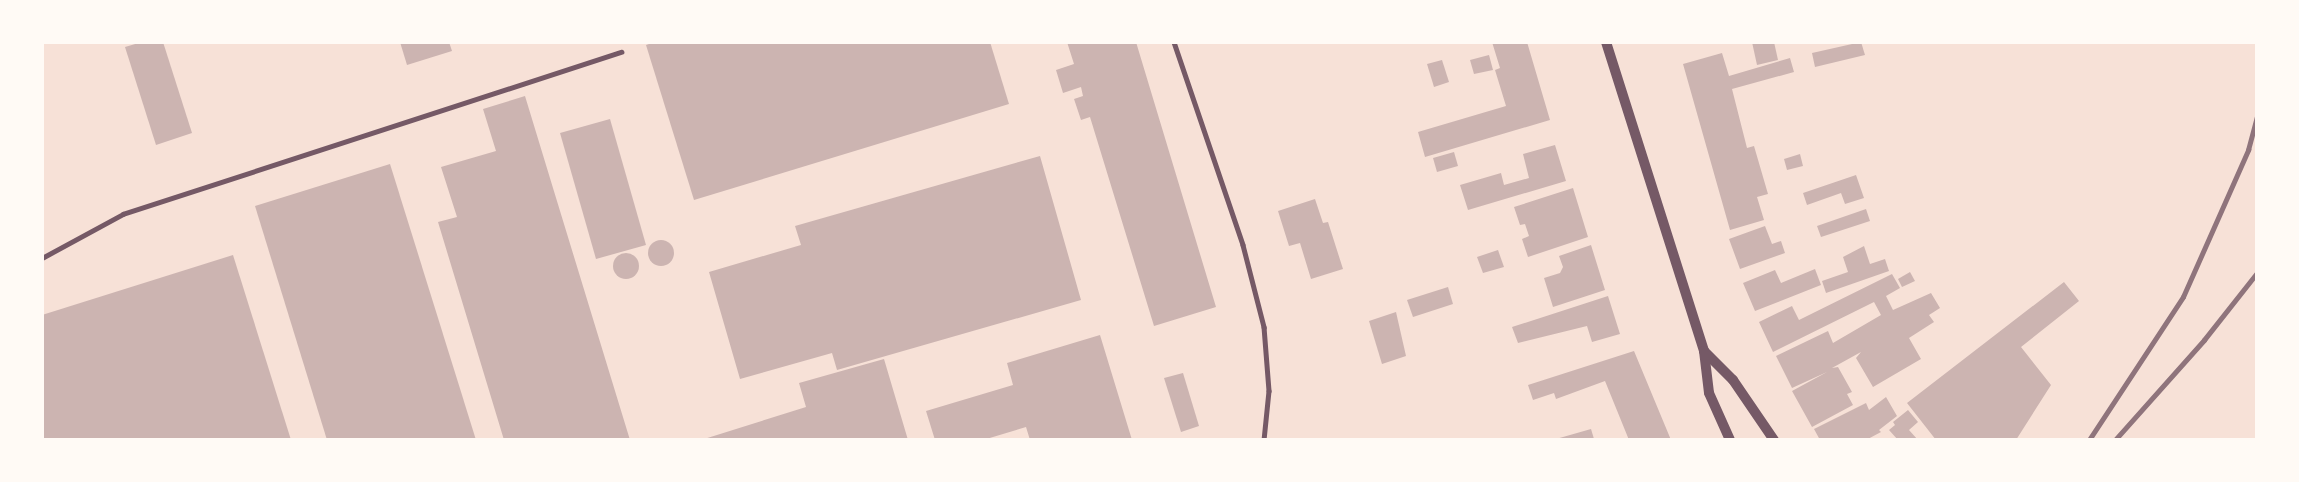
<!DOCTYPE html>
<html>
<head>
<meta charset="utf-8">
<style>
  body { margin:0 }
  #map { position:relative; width:2299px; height:482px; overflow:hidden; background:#f7e1d7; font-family:Lato,sans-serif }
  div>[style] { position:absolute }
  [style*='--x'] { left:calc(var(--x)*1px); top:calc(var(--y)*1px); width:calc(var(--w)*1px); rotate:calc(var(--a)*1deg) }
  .building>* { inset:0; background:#ccb4b1 }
  .round { border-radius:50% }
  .service>* { height:4.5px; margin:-2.25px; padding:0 2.25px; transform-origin:2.25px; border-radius:2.25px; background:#755966 }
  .tertiary>* { height:10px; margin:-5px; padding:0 5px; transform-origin:5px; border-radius:5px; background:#755966 }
  .rail>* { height:4.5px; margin:-2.25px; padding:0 2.25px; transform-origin:2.25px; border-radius:2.25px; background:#8f747c }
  span { translate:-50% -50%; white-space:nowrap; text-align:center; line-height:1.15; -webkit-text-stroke:4.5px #fffaf5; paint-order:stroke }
  .frame { position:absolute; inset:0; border:44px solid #fffaf5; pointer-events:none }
</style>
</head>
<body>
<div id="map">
  <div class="building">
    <i style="clip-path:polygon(142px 42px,163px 42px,192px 133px,156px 145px,125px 47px)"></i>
    <i style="clip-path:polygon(400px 42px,449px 42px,452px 51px,407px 65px)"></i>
    <i style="clip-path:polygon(655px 42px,990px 42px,1009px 104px,694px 200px,646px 45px)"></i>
    <i style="clip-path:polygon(1067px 42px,1136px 42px,1216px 307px,1154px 326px,1090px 117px,1081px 120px,1074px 99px,1083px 96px,1081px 87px,1063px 93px,1056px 70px,1074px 64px)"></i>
    <i style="clip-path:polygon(1492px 42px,1527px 42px,1550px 120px,1425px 157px,1418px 132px,1506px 106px,1495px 70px,1500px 68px)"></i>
    <i style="clip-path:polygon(1752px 42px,1774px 42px,1778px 60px,1757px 65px)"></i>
    <i style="clip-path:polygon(1861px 42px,1865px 55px,1815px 67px,1812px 53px)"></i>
    <i style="clip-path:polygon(1722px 53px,1729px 76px,1790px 58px,1794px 72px,1732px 89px,1747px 148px,1754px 146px,1768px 194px,1757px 197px,1764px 220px,1730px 230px,1683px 64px)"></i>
    <i style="clip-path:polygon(1489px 55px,1493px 70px,1474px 74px,1470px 60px)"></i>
    <i style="clip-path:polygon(1442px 60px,1449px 82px,1434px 87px,1427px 64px)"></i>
    <i style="clip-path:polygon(525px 96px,553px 188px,630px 440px,504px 440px,438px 222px,457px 217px,441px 167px,496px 151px,483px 109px)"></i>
    <i style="clip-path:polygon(610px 119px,646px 245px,596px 259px,560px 133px)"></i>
    <i style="clip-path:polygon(1555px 145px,1566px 181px,1468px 210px,1460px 185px,1501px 173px,1504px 185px,1529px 178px,1523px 154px)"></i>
    <i style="clip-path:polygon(1454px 152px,1458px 166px,1437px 172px,1433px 158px)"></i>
    <i style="clip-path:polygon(1800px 154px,1803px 166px,1787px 170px,1784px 159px)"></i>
    <i style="clip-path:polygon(1040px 156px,1081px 300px,837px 370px,832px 353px,740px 379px,709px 272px,801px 245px,795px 226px)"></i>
    <i style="clip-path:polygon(390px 164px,476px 440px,327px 440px,255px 206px)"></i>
    <i style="clip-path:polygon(1856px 175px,1864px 198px,1845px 204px,1841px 193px,1807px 205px,1803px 193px)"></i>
    <i style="clip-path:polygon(1573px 188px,1588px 237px,1528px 257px,1522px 239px,1529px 236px,1525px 224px,1520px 225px,1514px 207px)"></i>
    <i style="clip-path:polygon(1315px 199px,1323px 223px,1328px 222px,1343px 269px,1311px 279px,1300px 243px,1289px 246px,1278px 211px)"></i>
    <i style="clip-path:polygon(1866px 209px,1870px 221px,1821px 237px,1817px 226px)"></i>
    <i style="clip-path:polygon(1765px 226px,1772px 244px,1781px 241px,1785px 253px,1740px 269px,1729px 239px)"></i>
    <i class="round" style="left:648px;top:240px;width:26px;height:26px"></i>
    <i style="clip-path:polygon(1591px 245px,1605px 290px,1553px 307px,1544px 278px,1560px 273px,1563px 267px,1559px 256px)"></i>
    <i style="clip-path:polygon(1864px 246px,1870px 264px,1885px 259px,1889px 271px,1826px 293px,1822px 281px,1848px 272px,1843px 257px)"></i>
    <i style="clip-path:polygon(1498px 250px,1504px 267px,1483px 273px,1477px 257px)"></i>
    <i class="round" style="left:613px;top:253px;width:26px;height:26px"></i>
    <i style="clip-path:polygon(233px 255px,291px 440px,42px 440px,42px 315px)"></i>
    <i style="clip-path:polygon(1815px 269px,1821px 285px,1755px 311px,1743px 283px,1775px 270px,1781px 283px)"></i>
    <i style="clip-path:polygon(1910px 272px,1915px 281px,1902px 287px,1898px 279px)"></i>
    <i style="clip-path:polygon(1892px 274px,1900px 288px,1886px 296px,1893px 310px,1931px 293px,1940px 308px,1929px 315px,1934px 322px,1909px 338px,1921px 359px,1873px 387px,1856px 358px,1861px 352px,1832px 368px,1838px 367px,1852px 392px,1847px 394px,1853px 405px,1812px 427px,1792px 391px,1827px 372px,1792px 388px,1776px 356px,1828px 331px,1833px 343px,1881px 315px,1874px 302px,1773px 352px,1759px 322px,1792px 306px,1799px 320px)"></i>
    <i style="clip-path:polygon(2064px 282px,2079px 301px,2021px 347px,2051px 385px,2016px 440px,1936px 440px,1907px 403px)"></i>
    <i style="clip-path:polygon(1448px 287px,1453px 304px,1413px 317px,1407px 300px)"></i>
    <i style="clip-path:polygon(1608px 296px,1620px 334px,1592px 342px,1587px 326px,1518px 343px,1512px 327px)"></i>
    <i style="clip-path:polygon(1396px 312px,1406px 356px,1382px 364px,1369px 321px)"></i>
    <i style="clip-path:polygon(1100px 335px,1132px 440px,1030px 440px,1026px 427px,983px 440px,935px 440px,926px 411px,1013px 385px,1007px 363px)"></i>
    <i style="clip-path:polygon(1634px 351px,1671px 440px,1629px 440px,1605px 381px,1556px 399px,1554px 393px,1533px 400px,1528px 385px)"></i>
    <i style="clip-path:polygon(884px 359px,908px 440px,701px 440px,806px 407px,799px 383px)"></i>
    <i style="clip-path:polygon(1183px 373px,1199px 426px,1181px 432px,1164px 378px)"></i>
    <i style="clip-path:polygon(1886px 397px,1897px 416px,1879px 430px,1881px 432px,1866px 440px,1820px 440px,1814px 429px,1866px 403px,1869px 410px)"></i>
    <i style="clip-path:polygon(1908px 410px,1918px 422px,1909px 430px,1918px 440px,1898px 440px,1889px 430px,1895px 425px,1893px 422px)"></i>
    <i style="clip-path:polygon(1591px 429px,1594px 439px,1556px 440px,1556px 439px)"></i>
  </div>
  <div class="service">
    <i style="--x:1174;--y:42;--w:214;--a:71.2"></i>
    <i style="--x:1243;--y:245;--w:85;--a:75.6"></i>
    <i style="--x:1264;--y:327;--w:64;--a:85.5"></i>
    <i style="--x:1269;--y:391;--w:49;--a:95.8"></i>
    <i style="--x:42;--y:258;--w:92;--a:-28.5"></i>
    <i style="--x:123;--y:214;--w:524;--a:-18.02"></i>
  </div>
  <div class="tertiary">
    <i style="--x:1606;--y:42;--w:324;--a:72.4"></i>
    <i style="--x:1704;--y:351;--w:42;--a:83.2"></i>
    <i style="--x:1709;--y:393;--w:51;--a:65.9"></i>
    <i style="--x:1704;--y:351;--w:41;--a:45"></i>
    <i style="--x:1733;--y:380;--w:73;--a:55.7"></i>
  </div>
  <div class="rail">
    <i style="--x:2089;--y:440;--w:171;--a:-56.7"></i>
    <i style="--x:2183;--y:297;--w:161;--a:-66.1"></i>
    <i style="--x:2248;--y:150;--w:35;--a:-75"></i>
    <i style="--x:2115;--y:440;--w:134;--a:-48.3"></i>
    <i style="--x:2204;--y:340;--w:85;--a:-51.7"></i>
  </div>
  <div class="frame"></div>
</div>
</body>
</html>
